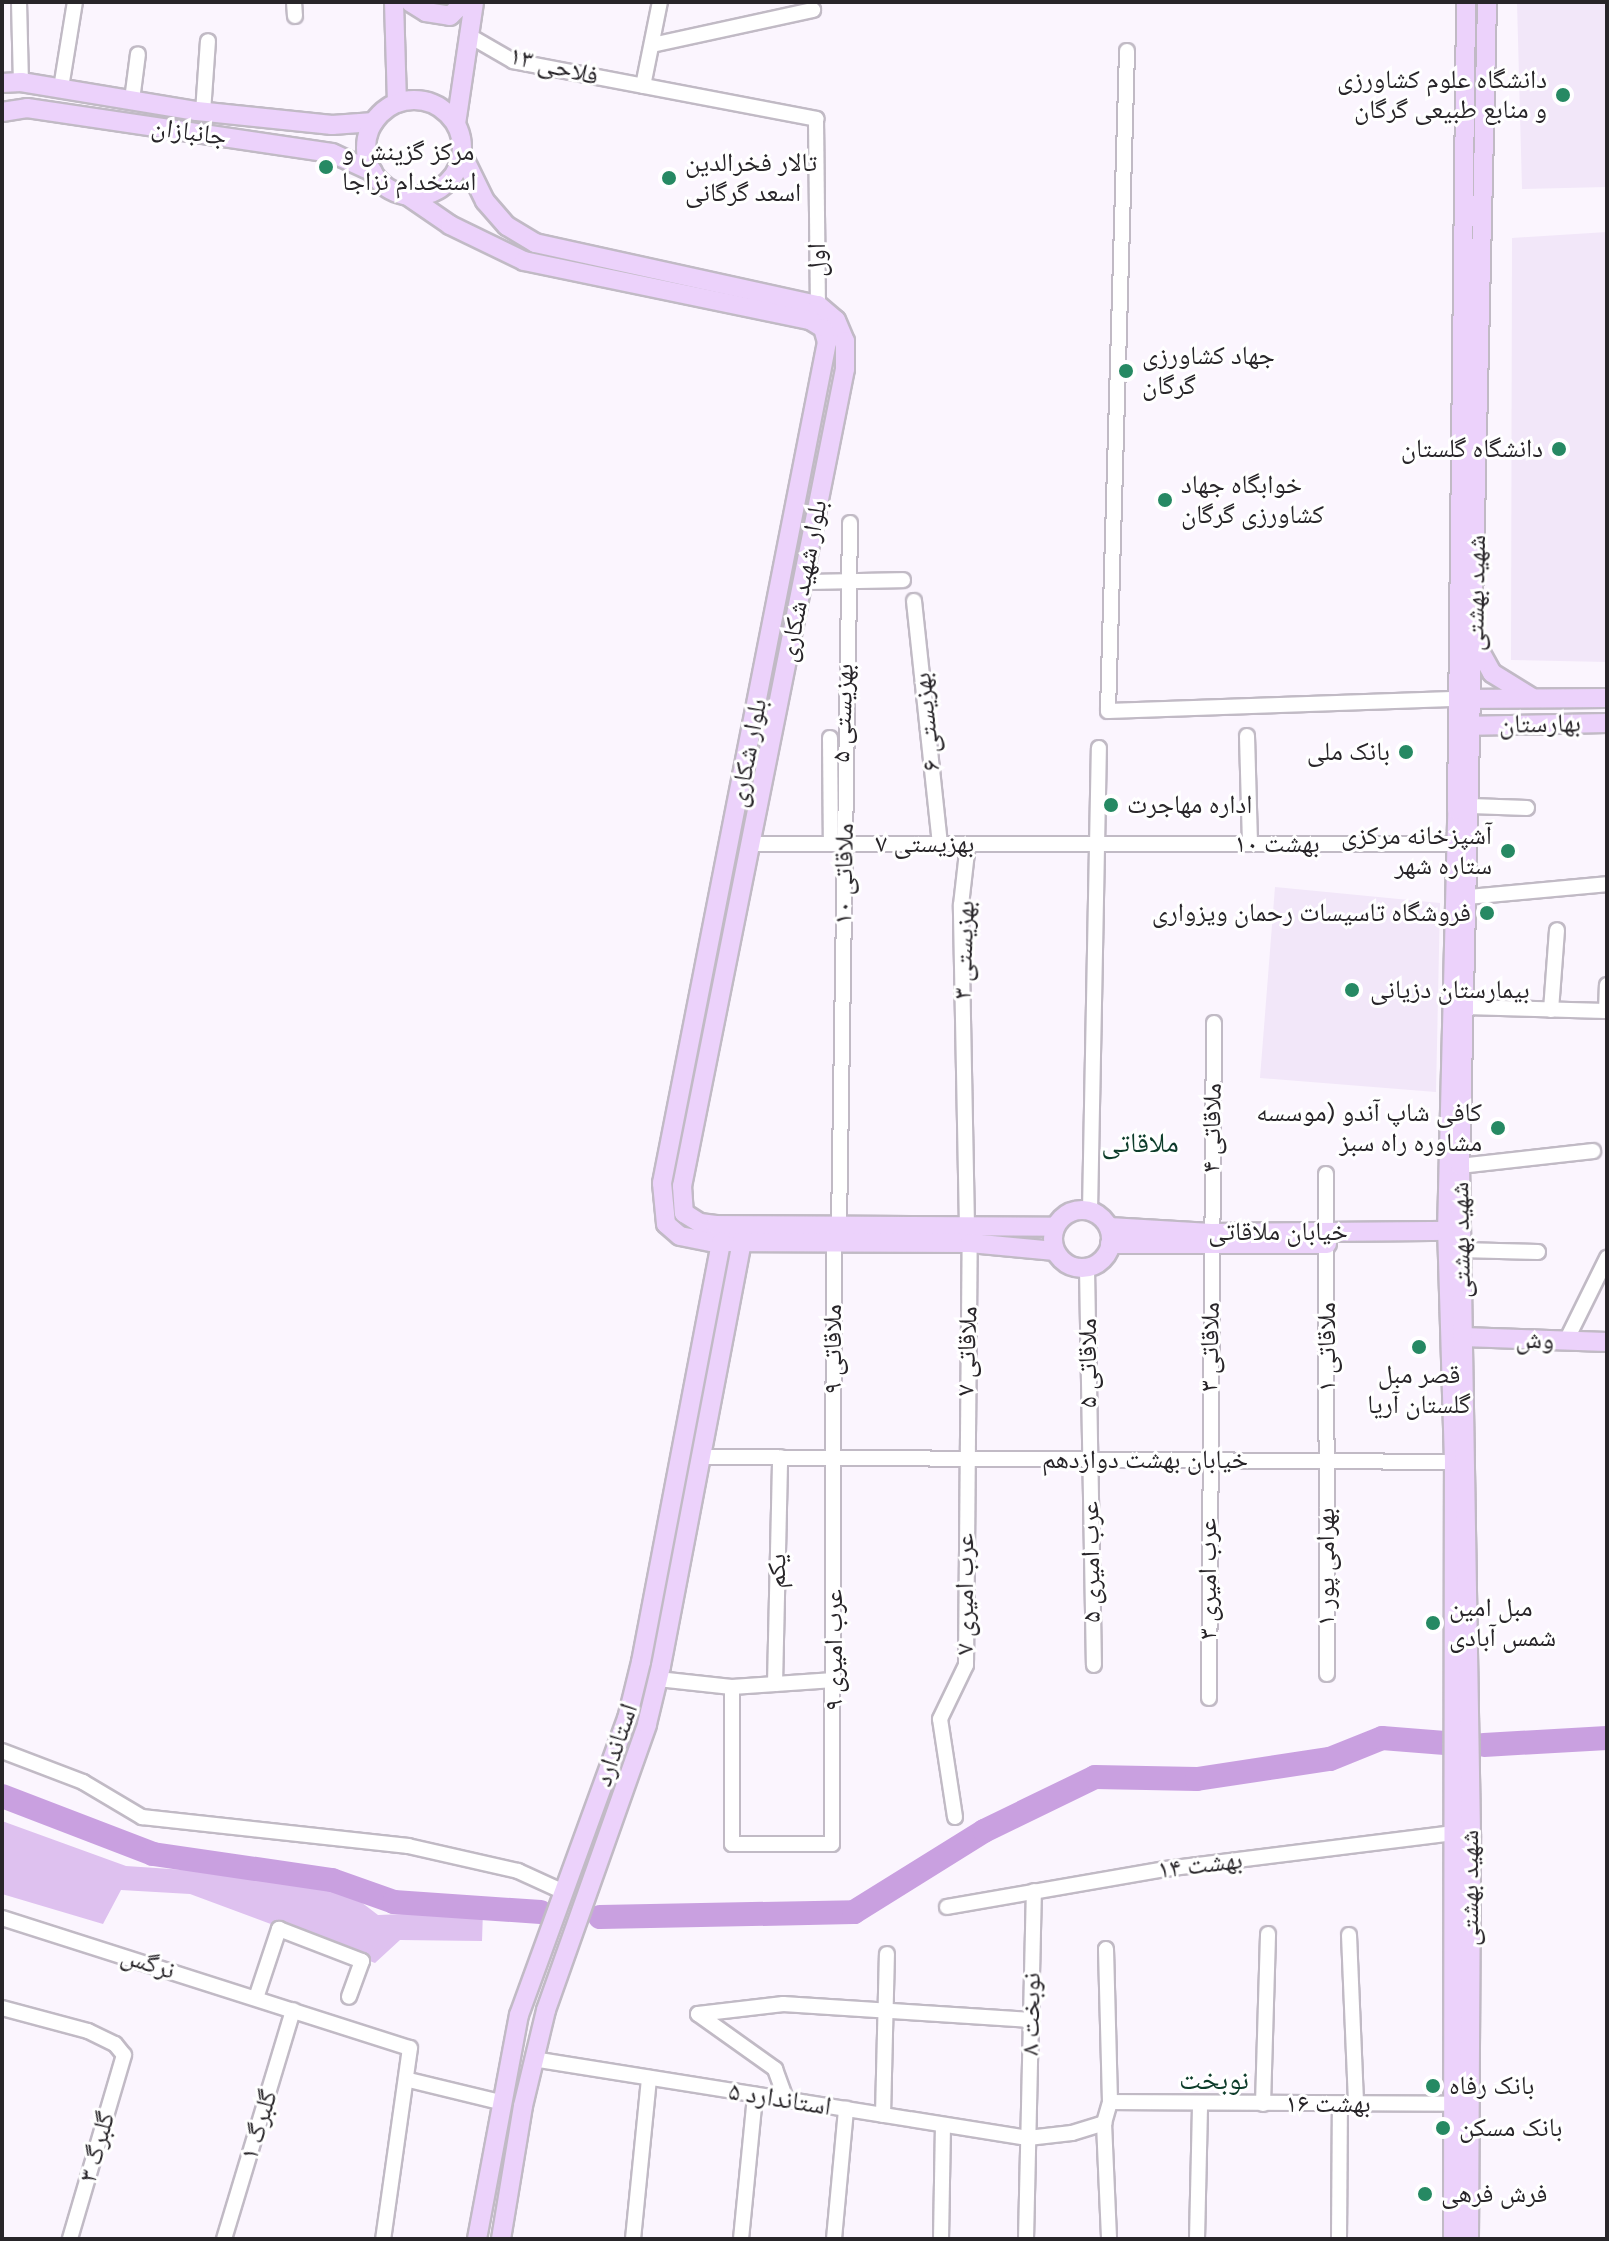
<!DOCTYPE html>
<html>
<head>
<meta charset="utf-8">
<style>
  body { margin:0 }
  #map { position:relative; width:1609px; height:2241px; overflow:hidden; background:#fbf5fe; font-family:Karla,"Noto Naskh Arabic",sans-serif }
  div>[style] { position:absolute }
  [style*='--x'] { left:calc(var(--x)*1px); top:calc(var(--y)*1px); width:calc(var(--w)*1px); rotate:calc(var(--a)*1deg) }
  .built>* { inset:0; background:#f2e7f9 }
  .green>* { inset:0; background:#dec1ef }
  .river>* { height:24px; margin:-12px; padding:0 12px; transform-origin:12px; border-radius:12px; background:#c9a0e0 }
  .roads { filter:drop-shadow(2px 0 #c1bac5) drop-shadow(-2px 0 #c1bac5) drop-shadow(0 2px #c1bac5) drop-shadow(0 -2px #c1bac5) }
  .minor>* { height:14px; margin:-7px; padding:0 7px; transform-origin:7px; border-radius:7px; background:#fff }
  .major>* { height:18px; margin:-9px; padding:0 9px; transform-origin:9px; border-radius:9px; background:#ecd2fb }
  .major>.ring { margin:-9px; padding:0; box-sizing:content-box; background:none; border:18px solid #ecd2fb; border-radius:50% }
  .dots>* { width:22px; height:22px; translate:-50% -50%; box-sizing:border-box; border:4px solid #fff; border-radius:50% }
  span { translate:-50% -50%; white-space:nowrap; text-align:center; line-height:1.15; -webkit-text-stroke:6px #fff; paint-order:stroke }
  .street-label { font-size:26px; color:#282529 }
  .poi-label { font-size:26px; color:#282529 }
  .right { translate:-100% -50%; text-align:right }
  .left { translate:0 -50%; text-align:left }
  .neighbourhood-label { font-size:28px; color:#0d3c2a }
  .frame { position:absolute; inset:0; border:4px solid #282529; pointer-events:none }
</style>
</head>
<body>
<div id="map">
  <div class="built">
    <i style="clip-path:polygon(1517px 2px,1607px 2px,1607px 187px,1522px 189px)"></i>
    <i style="clip-path:polygon(1607px 232px,1607px 662px,1511px 660px,1512px 238px)"></i>
    <i style="clip-path:polygon(1275px 887px,1440px 903px,1436px 1092px,1260px 1078px)"></i>
  </div>
  <div class="green">
    <i style="clip-path:polygon(2px 1821px,126px 1866px,332px 1880px,378px 1915px,483px 1911px,482px 1941px,400px 1940px,375px 1963px,190px 1894px,121px 1890px,103px 1924px,2px 1894px)"></i>
  </div>
  <div class="river">
    <i style="--x:1484;--y:1745;--w:123;--a:-3.3"></i>
    <i style="--x:2;--y:1796;--w:162;--a:21"></i>
    <i style="--x:153;--y:1854;--w:181;--a:8.3"></i>
    <i style="--x:332;--y:1880;--w:66;--a:19.5"></i>
    <i style="--x:394;--y:1902;--w:147;--a:3.9"></i>
    <i style="--x:600;--y:1917;--w:254;--a:-1.1"></i>
    <i style="--x:854;--y:1912;--w:153;--a:-31.9"></i>
    <i style="--x:984;--y:1831;--w:123;--a:-25.9"></i>
    <i style="--x:1095;--y:1777;--w:102;--a:1.1"></i>
    <i style="--x:1197;--y:1779;--w:134;--a:-8.6"></i>
    <i style="--x:1330;--y:1759;--w:56;--a:-22"></i>
    <i style="--x:1382;--y:1738;--w:63;--a:4.5"></i>
  </div>
  <div class="roads">
    <div class="minor">
      <i style="--x:19;--y:2;--w:80;--a:88.6"></i>
      <i style="--x:294;--y:2;--w:14;--a:86"></i>
      <i style="--x:468;--y:35;--w:52;--a:30"></i>
      <i style="--x:513;--y:61;--w:309;--a:10.8"></i>
      <i style="--x:816;--y:119;--w:186;--a:89.4"></i>
      <i style="--x:652;--y:45;--w:165;--a:-12.3"></i>
      <i style="--x:1127;--y:51;--w:660;--a:91.65"></i>
      <i style="--x:1108;--y:711;--w:351;--a:-2"></i>
      <i style="--x:643;--y:86;--w:86;--a:-78.6"></i>
      <i style="--x:61;--y:88;--w:87;--a:-80.8"></i>
      <i style="--x:132;--y:100;--w:46;--a:-82.6"></i>
      <i style="--x:203;--y:112;--w:71;--a:-86"></i>
      <i style="--x:802;--y:582;--w:101;--a:-1.1"></i>
      <i style="--x:914;--y:601;--w:244;--a:83.9"></i>
      <i style="--x:1247;--y:736;--w:108;--a:88.4"></i>
      <i style="--x:830;--y:738;--w:106;--a:89.5"></i>
      <i style="--x:1471;--y:806;--w:56;--a:2"></i>
      <i style="--x:750;--y:844;--w:706;--a:0"></i>
      <i style="--x:1468;--y:897;--w:140;--a:-5.3"></i>
      <i style="--x:1464;--y:1007;--w:143;--a:1.6"></i>
      <i style="--x:1551;--y:1010;--w:80;--a:-85.7"></i>
      <i style="--x:1606;--y:1011;--w:26;--a:-88"></i>
      <i style="--x:1460;--y:1166;--w:134;--a:-6.4"></i>
      <i style="--x:1326;--y:1174;--w:500;--a:89.89"></i>
      <i style="--x:1090;--y:1211;--w:463;--a:-88.9"></i>
      <i style="--x:839;--y:1226;--w:703;--a:-89.1"></i>
      <i style="--x:967;--y:1227;--w:322;--a:-91.1"></i>
      <i style="--x:961;--y:905;--w:61;--a:-83.5"></i>
      <i style="--x:1460;--y:1250;--w:78;--a:1.5"></i>
      <i style="--x:1087;--y:1268;--w:397;--a:89"></i>
      <i style="--x:1566;--y:1341;--w:93;--a:-63.7"></i>
      <i style="--x:703;--y:1457;--w:751;--a:0.38"></i>
      <i style="--x:658;--y:1679;--w:74;--a:6.2"></i>
      <i style="--x:732;--y:1687;--w:102;--a:-3.9"></i>
      <i style="--x:775;--y:1684;--w:227;--a:-88.7"></i>
      <i style="--x:732;--y:1687;--w:157;--a:90"></i>
      <i style="--x:732;--y:1844;--w:100;--a:0"></i>
      <i style="--x:832;--y:1844;--w:602;--a:-89.81"></i>
      <i style="--x:1209;--y:1698;--w:675;--a:-89.58"></i>
      <i style="--x:2;--y:1751;--w:87;--a:20.9"></i>
      <i style="--x:83;--y:1782;--w:69;--a:30.7"></i>
      <i style="--x:142;--y:1817;--w:268;--a:6.2"></i>
      <i style="--x:408;--y:1846;--w:113;--a:12.8"></i>
      <i style="--x:518;--y:1871;--w:51;--a:24.5"></i>
      <i style="--x:955;--y:1817;--w:99;--a:-98.7"></i>
      <i style="--x:940;--y:1719;--w:60;--a:-64.3"></i>
      <i style="--x:966;--y:1665;--w:422;--a:-89.5"></i>
      <i style="--x:947;--y:1907;--w:221;--a:-9.9"></i>
      <i style="--x:1165;--y:1869;--w:292;--a:-7.1"></i>
      <i style="--x:2;--y:1918;--w:428;--a:17.7"></i>
      <i style="--x:410;--y:2048;--w:193;--a:98"></i>
      <i style="--x:1349;--y:1935;--w:168;--a:87.6"></i>
      <i style="--x:256;--y:1998;--w:73;--a:-71.6"></i>
      <i style="--x:279;--y:1929;--w:89;--a:21.1"></i>
      <i style="--x:362;--y:1961;--w:38;--a:110"></i>
      <i style="--x:2;--y:2008;--w:89;--a:15"></i>
      <i style="--x:88;--y:2031;--w:30;--a:26"></i>
      <i style="--x:115;--y:2044;--w:14;--a:51"></i>
      <i style="--x:124;--y:2055;--w:192;--a:106.4"></i>
      <i style="--x:698;--y:2014;--w:86;--a:-6.7"></i>
      <i style="--x:783;--y:2004;--w:249;--a:3.7"></i>
      <i style="--x:698;--y:2014;--w:95;--a:35.5"></i>
      <i style="--x:775;--y:2069;--w:33;--a:70"></i>
      <i style="--x:533;--y:2059;--w:501;--a:9.07"></i>
      <i style="--x:1028;--y:2138;--w:44;--a:-6.5"></i>
      <i style="--x:1072;--y:2133;--w:34;--a:-17"></i>
      <i style="--x:1104;--y:2123;--w:22;--a:-74"></i>
      <i style="--x:1110;--y:2102;--w:153;--a:-91.5"></i>
      <i style="--x:409;--y:2080;--w:94;--a:13.6"></i>
      <i style="--x:1110;--y:2102;--w:345;--a:0.3"></i>
      <i style="--x:1263;--y:2104;--w:170;--a:-88.3"></i>
      <i style="--x:883;--y:2115;--w:161;--a:-88.6"></i>
      <i style="--x:1104;--y:2123;--w:116;--a:87.5"></i>
      <i style="--x:224;--y:2239;--w:239;--a:-73.2"></i>
      <i style="--x:633;--y:2239;--w:162;--a:-84.3"></i>
      <i style="--x:741;--y:2239;--w:145;--a:-84.4"></i>
      <i style="--x:834;--y:2239;--w:131;--a:-84.7"></i>
      <i style="--x:941;--y:2239;--w:114;--a:-89"></i>
      <i style="--x:1026;--y:2239;--w:348;--a:-88.7"></i>
      <i style="--x:1197;--y:2239;--w:136;--a:-88.7"></i>
      <i style="--x:1339;--y:2239;--w:135;--a:-89.6"></i>
    </div>
    <div class="major">
      <i style="--x:394;--y:2;--w:101;--a:88.3"></i>
      <i style="--x:410;--y:2;--w:19;--a:32"></i>
      <i style="--x:426;--y:12;--w:24;--a:9"></i>
      <i style="--x:450;--y:16;--w:20;--a:-45"></i>
      <i style="--x:2;--y:83;--w:19;--a:-3"></i>
      <i style="--x:21;--y:82;--w:178;--a:9.4"></i>
      <i style="--x:197;--y:111;--w:136;--a:5.9"></i>
      <i style="--x:332;--y:125;--w:42;--a:-4.1"></i>
      <i class="ring" style="left:366px;top:100px;width:78px;height:78px"></i>
      <i style="--x:2;--y:112;--w:25;--a:-9"></i>
      <i style="--x:27;--y:108;--w:308;--a:8.4"></i>
      <i style="--x:332;--y:153;--w:45;--a:24.9"></i>
      <i style="--x:456;--y:124;--w:123;--a:-81.6"></i>
      <i style="--x:462;--y:154;--w:52;--a:63.9"></i>
      <i style="--x:485;--y:201;--w:33;--a:49"></i>
      <i style="--x:507;--y:226;--w:33;--a:31"></i>
      <i style="--x:535;--y:243;--w:290;--a:12.4"></i>
      <i style="--x:818;--y:305;--w:23;--a:40"></i>
      <i style="--x:836;--y:320;--w:23;--a:67"></i>
      <i style="--x:845;--y:341;--w:28;--a:90"></i>
      <i style="--x:845;--y:369;--w:833;--a:101.28"></i>
      <i style="--x:682;--y:1186;--w:27;--a:86"></i>
      <i style="--x:684;--y:1213;--w:19;--a:32"></i>
      <i style="--x:700;--y:1223;--w:16;--a:7"></i>
      <i style="--x:716;--y:1225;--w:339;--a:0.3"></i>
      <i style="--x:408;--y:196;--w:51;--a:34.6"></i>
      <i style="--x:450;--y:225;--w:82;--a:25.9"></i>
      <i style="--x:524;--y:261;--w:292;--a:11.7"></i>
      <i style="--x:810;--y:320;--w:15;--a:32"></i>
      <i style="--x:823;--y:328;--w:15;--a:74"></i>
      <i style="--x:827;--y:342;--w:857;--a:101.1"></i>
      <i style="--x:662;--y:1183;--w:41;--a:84.4"></i>
      <i style="--x:666;--y:1224;--w:18;--a:41"></i>
      <i style="--x:680;--y:1236;--w:33;--a:11"></i>
      <i style="--x:712;--y:1242;--w:258;--a:0.2"></i>
      <i style="--x:970;--y:1243;--w:85;--a:5.4"></i>
      <i style="--x:1476;--y:644;--w:33;--a:61"></i>
      <i style="--x:1492;--y:673;--w:46;--a:31.6"></i>
      <i style="--x:1462;--y:699;--w:145;--a:-0.4"></i>
      <i style="--x:1462;--y:726;--w:145;--a:-1.2"></i>
      <i class="ring" style="left:1053px;top:1210px;width:40px;height:40px"></i>
      <i style="--x:1109;--y:1227;--w:102;--a:3.4"></i>
      <i style="--x:1211;--y:1233;--w:247;--a:-0.5"></i>
      <i style="--x:1110;--y:1244;--w:217;--a:0"></i>
      <i style="--x:1463;--y:1337;--w:144;--a:2"></i>
      <i style="--x:477;--y:2239;--w:228;--a:-79.4"></i>
      <i style="--x:519;--y:2015;--w:315;--a:-70"></i>
      <i style="--x:627;--y:1719;--w:59;--a:-76.2"></i>
      <i style="--x:641;--y:1662;--w:428;--a:-79.2"></i>
      <i style="--x:501;--y:2239;--w:135;--a:-80.6"></i>
      <i style="--x:523;--y:2106;--w:99;--a:-76.5"></i>
      <i style="--x:546;--y:2010;--w:303;--a:-70.5"></i>
      <i style="--x:647;--y:1724;--w:60;--a:-76.4"></i>
      <i style="--x:661;--y:1666;--w:432;--a:-79.2"></i>
      <i style="--x:1453;--y:2239;--w:777;--a:-89.93"></i>
      <i style="--x:1454;--y:1462;--w:230;--a:-91.7"></i>
      <i style="--x:1447;--y:1232;--w:422;--a:-88.6"></i>
      <i style="--x:1457;--y:810;--w:808;--a:-89.36"></i>
      <i style="--x:1469;--y:2239;--w:405;--a:-89.7"></i>
      <i style="--x:1471;--y:1834;--w:668;--a:-90.94"></i>
      <i style="--x:1460;--y:1166;--w:1164;--a:-88.67"></i>
    </div>
  </div>
  <div class="dots">
    <i style="left:1563px;top:95px;background:#268963"></i>
    <i style="left:326px;top:167px;background:#268963"></i>
    <i style="left:669px;top:178px;background:#268963"></i>
    <i style="left:1126px;top:371px;background:#268963"></i>
    <i style="left:1559px;top:449px;background:#268963"></i>
    <i style="left:1165px;top:500px;background:#268963"></i>
    <i style="left:1406px;top:752px;background:#268963"></i>
    <i style="left:1111px;top:805px;background:#268963"></i>
    <i style="left:1508px;top:851px;background:#268963"></i>
    <i style="left:1487px;top:913px;background:#268963"></i>
    <i style="left:1352px;top:990px;background:#268963"></i>
    <i style="left:1498px;top:1128px;background:#268963"></i>
    <i style="left:1419px;top:1347px;background:#268963"></i>
    <i style="left:1433px;top:1623px;background:#268963"></i>
    <i style="left:1433px;top:2086px;background:#268963"></i>
    <i style="left:1443px;top:2128px;background:#268963"></i>
    <i style="left:1425px;top:2194px;background:#268963"></i>
  </div>
  <div class="street-label">
    <span style="left:554px;top:66px;rotate:14deg">۱۳ فلاحی</span>
    <span style="left:189px;top:132px;rotate:8deg">جانبازان</span>
    <span style="left:817px;top:260px;rotate:-90deg">اول</span>
    <span style="left:803px;top:581px;rotate:-79deg">بلوار شهید شکاری</span>
    <span style="left:1476px;top:593px;rotate:-89deg">شهید بهشتی</span>
    <span style="left:843px;top:713px;rotate:-88deg">۵ بهزیستی</span>
    <span style="left:927px;top:722px;rotate:-96deg">بهزیستی ۶</span>
    <span style="left:1540px;top:724px;rotate:-1deg">بهارستان</span>
    <span style="left:748px;top:753px;rotate:-79deg">بلوار شکاری</span>
    <span style="left:925px;top:844px">۷ بهزیستی</span>
    <span style="left:1277px;top:844px">بهشت ۱۰</span>
    <span style="left:844px;top:874px;rotate:-89deg">۱۰ ملاقاتی</span>
    <span style="left:964px;top:950px;rotate:-88deg">۳ بهزیستی</span>
    <span style="left:1212px;top:1128px;rotate:-89deg">ملاقاتی ۴</span>
    <span style="left:1278px;top:1232px">خیابان ملاقاتی</span>
    <span style="left:1461px;top:1240px;rotate:-91deg">شهید بهشتی</span>
    <span style="left:1535px;top:1340px;rotate:2deg">وش</span>
    <span style="left:1210px;top:1347px;rotate:-89deg">ملاقاتی ۳</span>
    <span style="left:1327px;top:1347px;rotate:-90deg">ملاقاتی ۱</span>
    <span style="left:833px;top:1349px;rotate:-90deg">ملاقاتی ۹</span>
    <span style="left:967px;top:1351px;rotate:-88deg">۷ ملاقاتی</span>
    <span style="left:1088px;top:1363px;rotate:-90deg">ملاقاتی ۵</span>
    <span style="left:1145px;top:1460px">خیابان بهشت دوازدهم</span>
    <span style="left:1091px;top:1562px;rotate:-91deg">۵ عرب امیری</span>
    <span style="left:1326px;top:1567px;rotate:-90deg">۱ بهرامی پور</span>
    <span style="left:777px;top:1571px;rotate:-89deg">یکم</span>
    <span style="left:1208px;top:1579px;rotate:-90deg">۳ عرب امیری</span>
    <span style="left:965px;top:1594px;rotate:-90deg">۷ عرب امیری</span>
    <span style="left:834px;top:1650px;rotate:-90deg">۹ عرب امیری</span>
    <span style="left:616px;top:1745px;rotate:-71deg">استاندارد</span>
    <span style="left:1200px;top:1865px;rotate:-7deg">بهشت ۱۴</span>
    <span style="left:1470px;top:1888px;rotate:-90deg">شهید بهشتی</span>
    <span style="left:148px;top:1963px;rotate:18deg">نرگس</span>
    <span style="left:1031px;top:2014px;rotate:-89deg">۸ نوبخت</span>
    <span style="left:780px;top:2099px;rotate:9deg">۵ استاندارد</span>
    <span style="left:1328px;top:2104px">۱۶ بهشت</span>
    <span style="left:259px;top:2125px;rotate:-73deg">گلبرگ ۱</span>
    <span style="left:97px;top:2147px;rotate:-74deg">گلبرگ ۳</span>
  </div>
  <div class="poi-label">
    <span class="right" style="left:1547px;top:95px">دانشگاه علوم کشاورزی<br>و منابع طبیعی گرگان</span>
    <span class="left" style="left:342px;top:167px">مرکز گزینش و<br>استخدام نزاجا</span>
    <span class="left" style="left:685px;top:178px">تالار فخرالدین<br>اسعد گرگانی</span>
    <span class="left" style="left:1142px;top:371px">جهاد کشاورزی<br>گرگان</span>
    <span class="right" style="left:1543px;top:449px">دانشگاه گلستان</span>
    <span class="left" style="left:1181px;top:500px">خوابگاه جهاد<br>کشاورزی گرگان</span>
    <span class="right" style="left:1390px;top:752px">بانک ملی</span>
    <span class="left" style="left:1127px;top:805px">اداره مهاجرت</span>
    <span class="right" style="left:1492px;top:851px">آشپزخانه مرکزی<br>ستاره شهر</span>
    <span class="right" style="left:1471px;top:913px">فروشگاه تاسیسات رحمان ویزواری</span>
    <span class="left" style="left:1370px;top:990px">بیمارستان دزیانی</span>
    <span class="right" style="left:1482px;top:1128px">کافی شاپ آندو (موسسه<br>مشاوره راه سبز</span>
    <span style="left:1419px;top:1390px">قصر مبل<br>گلستان آریا</span>
    <span class="left" style="left:1449px;top:1623px">مبل امین<br>شمس آبادی</span>
    <span class="left" style="left:1449px;top:2086px">بانک رفاه</span>
    <span class="left" style="left:1459px;top:2128px">بانک مسکن</span>
    <span class="left" style="left:1441px;top:2194px">فرش فرهی</span>
  </div>
  <div class="neighbourhood-label">
    <span style="left:1140px;top:1143px">ملاقاتی</span>
    <span style="left:1214px;top:2080px">نوبخت</span>
  </div>
  <div class="frame"></div>
</div>
</body>
</html>
